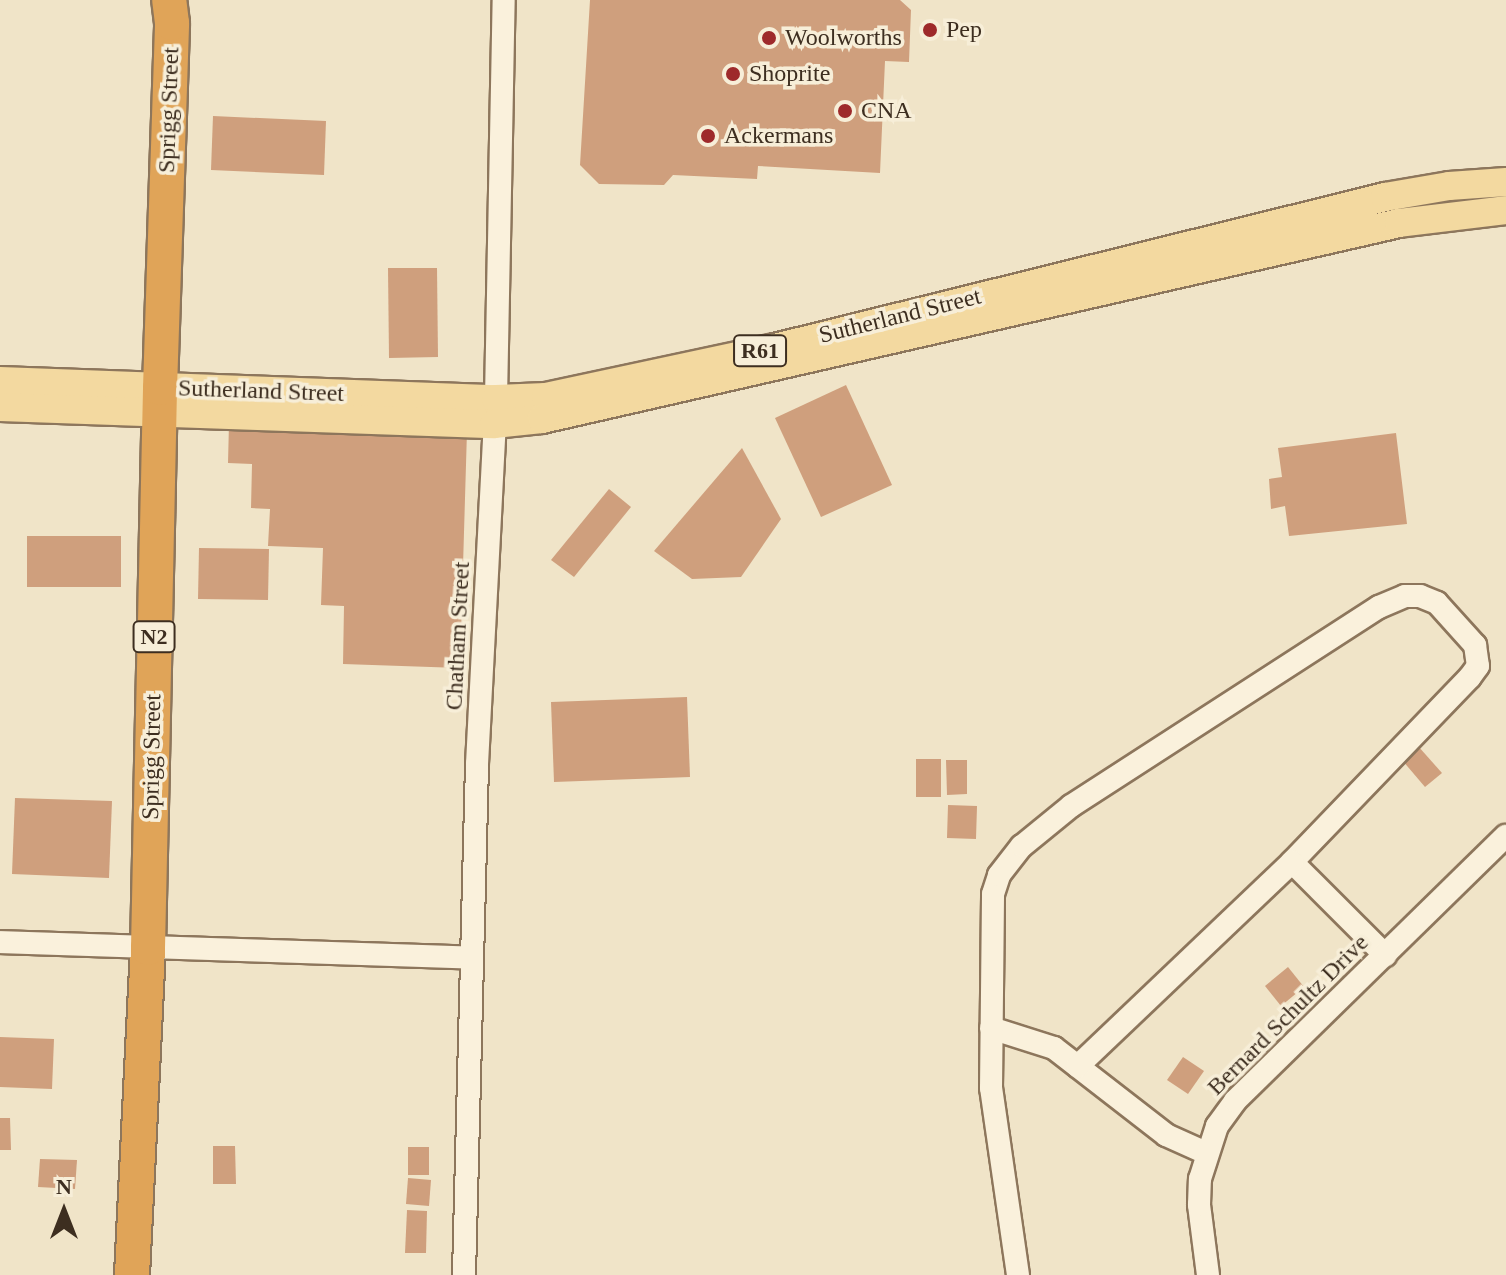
<!DOCTYPE html>
<html>
<head>
<meta charset="utf-8">
<style>
  body { margin:0 }
  #map { position:relative; width:1506px; height:1275px; overflow:hidden; background:#f0e4c8; font-family:Georgia,serif }
  div>[style] { position:absolute }
  [style*='--x'] { left:calc(var(--x)*1px); top:calc(var(--y)*1px); width:calc(var(--w)*1px); rotate:calc(var(--a)*1deg) }
  .building>* { inset:0; background:#cf9f7d }
  .roads { filter:drop-shadow(2px 0 #8d765c) drop-shadow(-2px 0 #8d765c) drop-shadow(0 2px #8d765c) drop-shadow(0 -2px #8d765c) }
  .minor>* { height:22px; margin:-11px; padding:0 11px; transform-origin:11px; border-radius:11px; background:#faf1dc }
  .major>* { height:28px; margin:-14px; padding:0 14px; transform-origin:14px; border-radius:14px; background:#f3d9a0 }
  .highway>* { height:34px; margin:-17px; padding:0 17px; transform-origin:17px; border-radius:17px; background:#e0a458 }
  .dots>* { width:22px; height:22px; translate:-50% -50%; box-sizing:border-box; border:4px solid #f7eed8; border-radius:50% }
  span { translate:-50% -50%; white-space:nowrap; text-align:center; line-height:1.15; -webkit-text-stroke:7px #f7eed8; paint-order:stroke }
  .shield-label span { padding:2px 6px; background:#f7eed8; border:2px solid; border-radius:6px; -webkit-text-stroke-width:0 }
  .shield-label { font-size:22px; color:#3d2e20; font-weight:700 }
  .poi-label { font-size:24px; color:#3d2e20 }
  .left { translate:0 -50%; text-align:left }
  .street-label { font-size:24px; color:#3d2e20 }
  .north { position:absolute; left:24px; top:1171px; width:80px; height:80px; -webkit-text-stroke:6px #f7eed8; paint-order:stroke; rotate:0deg; font-size:22px; font-weight:700; line-height:32px; text-align:center; color:#3d2e20 }
  .north::after { content:''; display:block; margin:auto; width:28px; height:36px; background:#3d2e20; clip-path:polygon(50% 0,100% 100%,50% 72%,0 100%) }
</style>
</head>
<body>
<div id="map">
  <div class="building">
    <i style="clip-path:polygon(590px 0,900px 0,911px 10px,909px 62px,885px 61px,880px 173px,758px 166px,757px 179px,673px 175px,664px 185px,599px 184px,580px 165px)"></i>
    <i style="clip-path:polygon(213px 116px,326px 121px,324px 175px,211px 170px)"></i>
    <i style="clip-path:polygon(388px 268px,437px 268px,438px 357px,389px 358px)"></i>
    <i style="clip-path:polygon(846px 385px,892px 485px,821px 517px,775px 418px)"></i>
    <i style="clip-path:polygon(229px 423px,467px 431px,460px 668px,343px 664px,344px 606px,321px 605px,323px 548px,268px 546px,270px 509px,251px 508px,252px 464px,228px 463px)"></i>
    <i style="clip-path:polygon(1396px 433px,1407px 524px,1289px 536px,1285px 506px,1271px 509px,1269px 479px,1282px 477px,1278px 448px)"></i>
    <i style="clip-path:polygon(742px 448px,781px 519px,741px 577px,692px 579px,654px 551px)"></i>
    <i style="clip-path:polygon(609px 489px,631px 507px,574px 577px,551px 560px)"></i>
    <i style="clip-path:polygon(27px 536px,121px 536px,121px 587px,27px 587px)"></i>
    <i style="clip-path:polygon(199px 548px,269px 549px,268px 600px,198px 599px)"></i>
    <i style="clip-path:polygon(687px 697px,690px 777px,554px 782px,551px 702px)"></i>
    <i style="clip-path:polygon(1418px 746px,1442px 773px,1425px 787px,1402px 760px)"></i>
    <i style="clip-path:polygon(916px 759px,941px 759px,941px 797px,916px 797px)"></i>
    <i style="clip-path:polygon(946px 760px,967px 760px,967px 794px,947px 795px)"></i>
    <i style="clip-path:polygon(15px 798px,112px 801px,109px 878px,12px 874px)"></i>
    <i style="clip-path:polygon(948px 805px,977px 806px,976px 839px,947px 838px)"></i>
    <i style="clip-path:polygon(1288px 967px,1304px 987px,1281px 1006px,1265px 986px)"></i>
    <i style="clip-path:polygon(0 1037px,54px 1039px,52px 1089px,0 1087px)"></i>
    <i style="clip-path:polygon(1183px 1057px,1204px 1071px,1188px 1094px,1167px 1080px)"></i>
    <i style="clip-path:polygon(0 1118px,10px 1118px,11px 1150px,0 1150px)"></i>
    <i style="clip-path:polygon(213px 1146px,235px 1146px,236px 1184px,213px 1184px)"></i>
    <i style="clip-path:polygon(408px 1147px,429px 1147px,429px 1175px,408px 1175px)"></i>
    <i style="clip-path:polygon(40px 1159px,77px 1160px,75px 1189px,38px 1187px)"></i>
    <i style="clip-path:polygon(408px 1178px,431px 1180px,429px 1206px,406px 1204px)"></i>
    <i style="clip-path:polygon(407px 1210px,427px 1211px,426px 1253px,405px 1253px)"></i>
  </div>
  <div class="roads">
    <div class="minor">
      <i style="--x:1292;--y:862;--w:132;--a:45"></i>
      <i style="--x:0;--y:942;--w:472;--a:1.9"></i>
      <i style="--x:991;--y:1028;--w:66;--a:17.6"></i>
      <i style="--x:1054;--y:1048;--w:142;--a:37.8"></i>
      <i style="--x:1166;--y:1135;--w:44;--a:24.2"></i>
      <i style="--x:464;--y:1275;--w:511;--a:-88.54"></i>
      <i style="--x:477;--y:764;--w:365;--a:-87"></i>
      <i style="--x:496;--y:399;--w:399;--a:-88.9"></i>
      <i style="--x:1018;--y:1275;--w:189;--a:-98.2"></i>
      <i style="--x:991;--y:1088;--w:194;--a:-89.4"></i>
      <i style="--x:993;--y:894;--w:20;--a:-72"></i>
      <i style="--x:999;--y:875;--w:37;--a:-52"></i>
      <i style="--x:1022;--y:846;--w:63;--a:-39.2"></i>
      <i style="--x:1071;--y:806;--w:367;--a:-32.9"></i>
      <i style="--x:1379;--y:607;--w:28;--a:-23"></i>
      <i style="--x:1405;--y:596;--w:15;--a:0"></i>
      <i style="--x:1420;--y:596;--w:18;--a:22"></i>
      <i style="--x:1437;--y:603;--w:57;--a:47.9"></i>
      <i style="--x:1475;--y:645;--w:21;--a:82"></i>
      <i style="--x:1478;--y:666;--w:14;--a:126"></i>
      <i style="--x:1470;--y:677;--w:257;--a:133.9"></i>
      <i style="--x:1292;--y:862;--w:296;--a:136.4"></i>
      <i style="--x:1208;--y:1275;--w:71;--a:-97.3"></i>
      <i style="--x:1199;--y:1205;--w:26;--a:-88"></i>
      <i style="--x:1200;--y:1179;--w:56;--a:-72.2"></i>
      <i style="--x:1217;--y:1126;--w:31;--a:-54"></i>
      <i style="--x:1235;--y:1101;--w:379;--a:-44.4"></i>
    </div>
    <div class="major">
      <i style="--x:0;--y:381;--w:496;--a:2.1"></i>
      <i style="--x:496;--y:399;--w:50;--a:-2.3"></i>
      <i style="--x:546;--y:397;--w:234;--a:-12.1"></i>
      <i style="--x:775;--y:348;--w:628;--a:-13.9"></i>
      <i style="--x:1385;--y:197;--w:65;--a:-9.8"></i>
      <i style="--x:1449;--y:186;--w:57;--a:-4"></i>
      <i style="--x:0;--y:407;--w:494;--a:2"></i>
      <i style="--x:494;--y:424;--w:48;--a:-5.9"></i>
      <i style="--x:542;--y:419;--w:879;--a:-12.88"></i>
      <i style="--x:1399;--y:223;--w:108;--a:-6.9"></i>
    </div>
    <div class="highway">
      <i style="--x:132;--y:1275;--w:327;--a:-87.2"></i>
      <i style="--x:148;--y:948;--w:560;--a:-88.77"></i>
      <i style="--x:160;--y:388;--w:365;--a:-88.1"></i>
      <i style="--x:172;--y:23;--w:23;--a:-97"></i>
    </div>
  </div>
  <div class="dots">
    <i style="left:930px;top:30px;background:#9e2a2b"></i>
    <i style="left:769px;top:38px;background:#9e2a2b"></i>
    <i style="left:733px;top:74px;background:#9e2a2b"></i>
    <i style="left:845px;top:111px;background:#9e2a2b"></i>
    <i style="left:708px;top:136px;background:#9e2a2b"></i>
  </div>
  <div class="shield-label">
    <span style="left:760px;top:351px">R61</span>
    <span style="left:154px;top:637px">N2</span>
  </div>
  <div class="poi-label">
    <span class="left" style="left:946px;top:30px">Pep</span>
    <span class="left" style="left:785px;top:38px">Woolworths</span>
    <span class="left" style="left:749px;top:74px">Shoprite</span>
    <span class="left" style="left:861px;top:111px">CNA</span>
    <span class="left" style="left:724px;top:136px">Ackermans</span>
  </div>
  <div class="street-label">
    <span style="left:169px;top:110px;rotate:-88deg">Sprigg Street</span>
    <span style="left:900px;top:316px;rotate:-14deg">Sutherland Street</span>
    <span style="left:261px;top:391px;rotate:2deg">Sutherland Street</span>
    <span style="left:458px;top:636px;rotate:-87deg">Chatham Street</span>
    <span style="left:152px;top:757px;rotate:-89deg">Sprigg Street</span>
    <span style="left:1288px;top:1015px;rotate:-45deg">Bernard Schultz Drive</span>
  </div>
  <div class="north">N</div>
</div>
</body>
</html>
